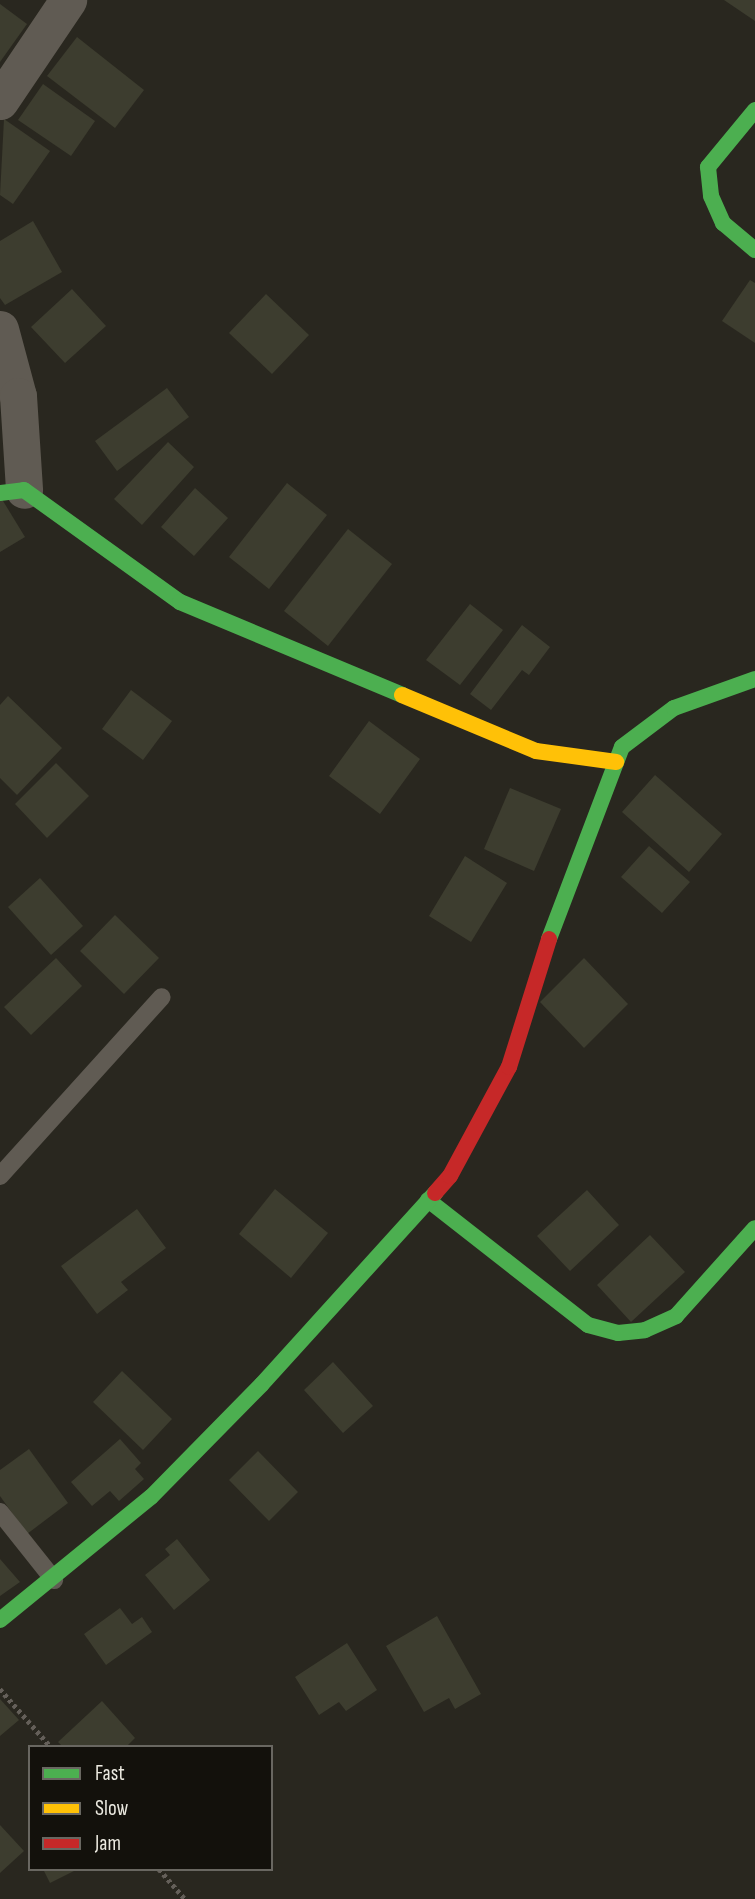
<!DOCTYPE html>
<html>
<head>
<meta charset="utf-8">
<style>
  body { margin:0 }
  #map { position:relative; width:755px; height:1899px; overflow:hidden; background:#29271f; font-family:"Sofia Sans Condensed",sans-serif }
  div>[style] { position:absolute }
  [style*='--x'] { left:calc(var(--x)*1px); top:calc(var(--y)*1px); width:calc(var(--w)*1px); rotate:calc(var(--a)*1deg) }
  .building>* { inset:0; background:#3d3d2f }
  .path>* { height:4.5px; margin-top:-2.25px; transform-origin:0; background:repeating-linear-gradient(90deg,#645f59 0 3.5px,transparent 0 7px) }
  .lane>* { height:18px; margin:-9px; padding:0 9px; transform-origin:9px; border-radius:9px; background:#605b53 }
  .street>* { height:37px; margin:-18.5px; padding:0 18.5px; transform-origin:18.5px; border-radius:18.5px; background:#605b53 }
  .fast>* { height:16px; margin:-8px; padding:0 8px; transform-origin:8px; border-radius:8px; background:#4caf50 }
  .slow>* { height:16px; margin:-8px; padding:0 8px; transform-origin:8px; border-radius:8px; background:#ffc107 }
  .jam>* { height:16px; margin:-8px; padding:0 8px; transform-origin:8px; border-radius:8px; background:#c62828 }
  span { translate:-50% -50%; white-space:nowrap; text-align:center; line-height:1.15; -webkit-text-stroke:6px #13110c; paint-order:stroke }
  .legend { position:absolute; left:28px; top:1745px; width:245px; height:126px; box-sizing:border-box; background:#13110c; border:2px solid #696761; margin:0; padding:9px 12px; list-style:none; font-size:21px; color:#ebe9e0 }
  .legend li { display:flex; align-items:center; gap:14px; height:35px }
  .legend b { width:35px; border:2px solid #696761 }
</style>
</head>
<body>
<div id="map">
  <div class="building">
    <i style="clip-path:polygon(724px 0,755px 0,755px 21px)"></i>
    <i style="clip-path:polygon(0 4px,27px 24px,0 62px)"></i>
    <i style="clip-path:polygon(77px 37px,144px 90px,115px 128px,47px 76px)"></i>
    <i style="clip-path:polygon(43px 84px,95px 121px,71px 156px,18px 120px)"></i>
    <i style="clip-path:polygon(4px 119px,50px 151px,13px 204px,0 195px)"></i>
    <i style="clip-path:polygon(33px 221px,62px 272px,5px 305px,0 298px,0 241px)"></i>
    <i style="clip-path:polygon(750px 280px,755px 283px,755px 343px,722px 321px)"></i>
    <i style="clip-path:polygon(72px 289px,106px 326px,65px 363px,31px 327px)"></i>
    <i style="clip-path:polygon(266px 294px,309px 335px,272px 374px,229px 333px)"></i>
    <i style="clip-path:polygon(167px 388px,189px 417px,117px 471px,95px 441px)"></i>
    <i style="clip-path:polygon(168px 442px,194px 467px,142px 525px,114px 499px)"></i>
    <i style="clip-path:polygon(287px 483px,327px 515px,269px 589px,229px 557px)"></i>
    <i style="clip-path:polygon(195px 488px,228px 518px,194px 556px,161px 527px)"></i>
    <i style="clip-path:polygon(0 496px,25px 537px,0 552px)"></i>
    <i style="clip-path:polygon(348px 529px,392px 564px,328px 646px,284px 611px)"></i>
    <i style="clip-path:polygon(470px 604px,503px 630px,460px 685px,426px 660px)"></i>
    <i style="clip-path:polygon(522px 625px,550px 647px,529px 675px,522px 670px,491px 710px,470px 694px)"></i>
    <i style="clip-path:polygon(131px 690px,172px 721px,143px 760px,102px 729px)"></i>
    <i style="clip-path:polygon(8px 696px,62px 748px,17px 795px,0 778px,0 705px)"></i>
    <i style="clip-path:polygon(369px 721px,420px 759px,380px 814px,329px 776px)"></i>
    <i style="clip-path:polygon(56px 763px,89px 796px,47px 838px,15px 804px)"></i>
    <i style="clip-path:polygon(655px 775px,722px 834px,689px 872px,622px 812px)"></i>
    <i style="clip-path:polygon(510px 788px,561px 809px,534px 871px,484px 849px)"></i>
    <i style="clip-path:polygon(649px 846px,690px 882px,662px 913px,621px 877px)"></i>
    <i style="clip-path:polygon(465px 856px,507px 883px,471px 942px,429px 916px)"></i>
    <i style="clip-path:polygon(40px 878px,83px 926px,51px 955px,8px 907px)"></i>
    <i style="clip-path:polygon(115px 915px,159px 958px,124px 994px,80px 951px)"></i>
    <i style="clip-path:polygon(56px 958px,82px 986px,31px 1035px,4px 1007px)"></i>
    <i style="clip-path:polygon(584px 958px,628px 1004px,584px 1048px,540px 1002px)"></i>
    <i style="clip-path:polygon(275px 1189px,328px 1233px,291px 1278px,239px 1234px)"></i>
    <i style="clip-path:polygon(587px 1190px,619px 1225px,570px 1271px,537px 1236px)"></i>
    <i style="clip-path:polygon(137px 1209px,166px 1248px,121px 1282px,128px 1290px,97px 1314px,61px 1266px)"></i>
    <i style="clip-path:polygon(650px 1235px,685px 1272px,631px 1322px,597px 1285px)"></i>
    <i style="clip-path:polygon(333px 1362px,373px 1406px,343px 1433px,304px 1390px)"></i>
    <i style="clip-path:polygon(122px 1371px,172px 1419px,143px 1450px,93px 1402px)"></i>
    <i style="clip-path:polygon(120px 1439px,141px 1463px,135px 1469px,144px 1479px,119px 1501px,110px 1491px,92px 1506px,71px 1482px)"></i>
    <i style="clip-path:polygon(29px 1449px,68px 1503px,27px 1534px,0 1496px,0 1470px)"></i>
    <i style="clip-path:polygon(258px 1451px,298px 1492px,269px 1521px,229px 1480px)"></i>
    <i style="clip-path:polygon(177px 1539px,210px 1580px,174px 1610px,145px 1575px,170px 1555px,165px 1549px)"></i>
    <i style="clip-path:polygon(0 1559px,20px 1582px,0 1596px)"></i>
    <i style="clip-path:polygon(120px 1608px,132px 1624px,142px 1617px,152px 1632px,106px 1665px,84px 1634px)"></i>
    <i style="clip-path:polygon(437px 1616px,481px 1694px,455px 1709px,449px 1698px,424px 1712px,386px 1646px)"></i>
    <i style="clip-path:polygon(347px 1643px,377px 1690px,346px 1711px,339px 1702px,319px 1715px,295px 1677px)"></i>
    <i style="clip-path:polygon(0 1699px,19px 1720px,0 1736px)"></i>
    <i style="clip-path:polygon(102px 1701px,135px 1738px,126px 1747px,63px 1747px,58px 1742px)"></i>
    <i style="clip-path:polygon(0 1825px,24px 1851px,0 1873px)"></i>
    <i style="clip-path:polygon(43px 1869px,78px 1869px,50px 1883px)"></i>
  </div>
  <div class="path">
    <i style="--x:0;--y:1689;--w:77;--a:48.7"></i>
    <i style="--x:159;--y:1869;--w:40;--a:49"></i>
  </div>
  <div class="lane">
    <i style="--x:0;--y:1176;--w:241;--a:-47.9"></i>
    <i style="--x:0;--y:1512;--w:87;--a:51.5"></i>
  </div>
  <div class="street">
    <i style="--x:0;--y:101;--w:122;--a:-56"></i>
    <i style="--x:0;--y:329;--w:69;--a:75"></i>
    <i style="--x:18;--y:396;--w:94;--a:86.3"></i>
  </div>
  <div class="fast">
    <i style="--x:755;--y:110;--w:74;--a:129.5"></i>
    <i style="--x:708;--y:167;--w:29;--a:84"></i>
    <i style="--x:711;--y:196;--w:30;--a:66"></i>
    <i style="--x:723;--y:223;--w:42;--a:40.2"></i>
    <i style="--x:0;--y:493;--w:24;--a:-7"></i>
    <i style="--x:24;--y:490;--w:192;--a:35.7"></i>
    <i style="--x:180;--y:602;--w:241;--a:22.7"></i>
    <i style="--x:549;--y:939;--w:205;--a:-69.2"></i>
    <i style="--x:622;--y:747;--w:65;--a:-36.9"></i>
    <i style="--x:674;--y:708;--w:86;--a:-19.7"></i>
    <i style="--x:428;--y:1200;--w:203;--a:38"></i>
    <i style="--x:588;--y:1325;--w:31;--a:15"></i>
    <i style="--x:618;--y:1333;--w:27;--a:-6"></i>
    <i style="--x:645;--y:1330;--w:34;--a:-24"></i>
    <i style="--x:676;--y:1316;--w:118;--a:-48.1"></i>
    <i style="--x:0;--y:1620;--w:195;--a:-39.2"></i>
    <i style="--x:151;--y:1497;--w:158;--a:-45.5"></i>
    <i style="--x:262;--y:1384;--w:258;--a:-47.8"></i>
  </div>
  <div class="slow">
    <i style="--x:402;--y:695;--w:145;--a:22.7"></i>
    <i style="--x:536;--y:751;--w:81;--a:7.8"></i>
  </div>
  <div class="jam">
    <i style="--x:435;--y:1193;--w:23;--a:-49"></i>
    <i style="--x:450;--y:1176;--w:124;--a:-61.6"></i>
    <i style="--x:509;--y:1067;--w:134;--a:-72.6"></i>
  </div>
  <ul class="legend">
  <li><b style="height:9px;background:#4caf50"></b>Fast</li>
  <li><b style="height:9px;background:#ffc107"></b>Slow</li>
  <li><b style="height:9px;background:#c62828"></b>Jam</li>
  </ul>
</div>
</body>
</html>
